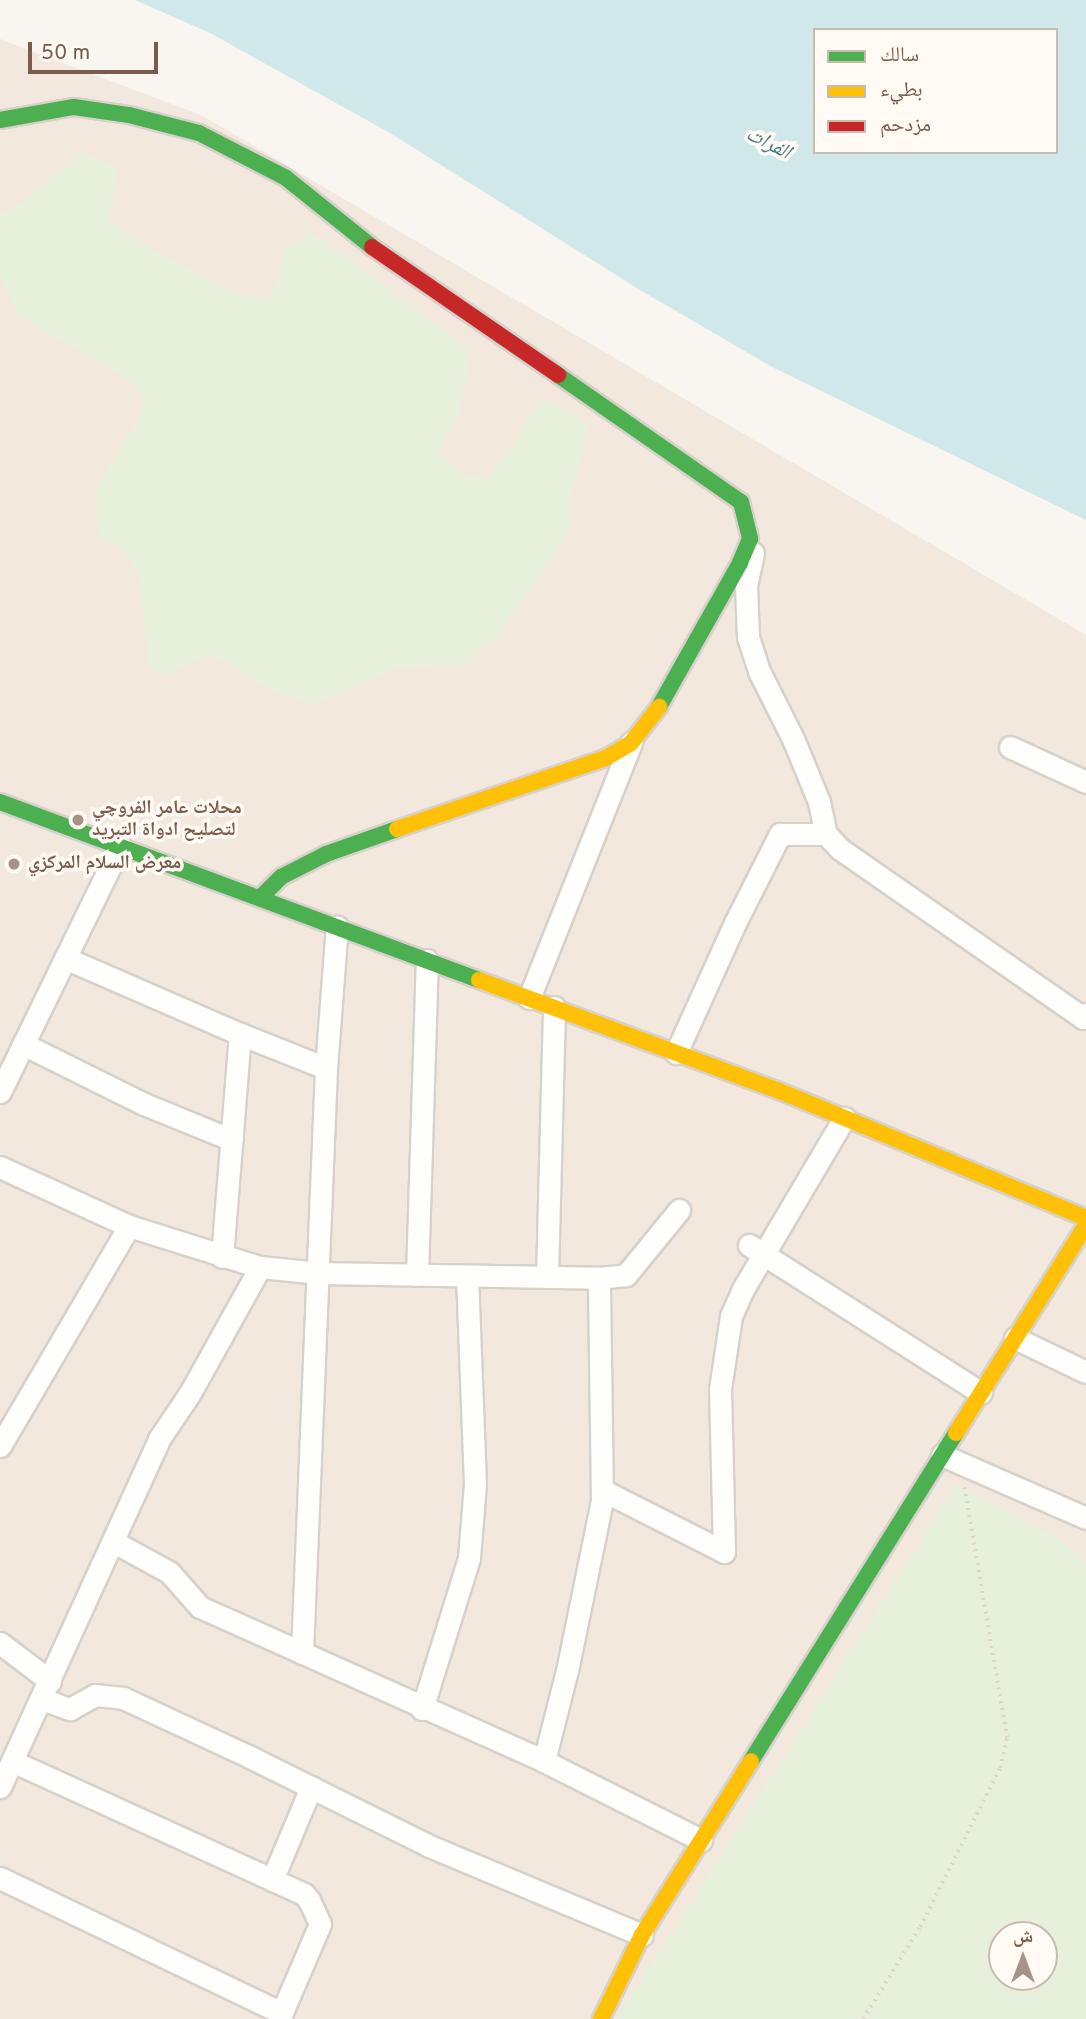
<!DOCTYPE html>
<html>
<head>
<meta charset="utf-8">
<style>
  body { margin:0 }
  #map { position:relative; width:1086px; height:2019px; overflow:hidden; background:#f9f5f0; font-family:Overpass,"Noto Naskh Arabic",sans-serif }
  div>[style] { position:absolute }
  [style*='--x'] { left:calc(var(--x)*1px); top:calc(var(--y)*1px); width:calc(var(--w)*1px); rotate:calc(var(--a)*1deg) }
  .residential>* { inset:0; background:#f2e8de }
  .green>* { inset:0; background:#e7f0db }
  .water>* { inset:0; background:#d0e8ea }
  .path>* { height:3.5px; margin-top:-1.75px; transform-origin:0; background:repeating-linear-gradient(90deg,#dcd5d0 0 2px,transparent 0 7px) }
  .roads { filter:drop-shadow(2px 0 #d7d1cb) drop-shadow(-2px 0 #d7d1cb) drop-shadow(0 2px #d7d1cb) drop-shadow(0 -2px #d7d1cb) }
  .street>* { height:21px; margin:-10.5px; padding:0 10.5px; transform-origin:10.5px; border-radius:10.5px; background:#fefefd }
  .fast>* { height:16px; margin:-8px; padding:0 8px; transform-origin:8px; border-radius:8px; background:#4caf50 }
  .slow>* { height:16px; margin:-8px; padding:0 8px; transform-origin:8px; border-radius:8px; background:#ffc107 }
  .jam>* { height:16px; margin:-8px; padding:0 8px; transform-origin:8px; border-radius:8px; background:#c62828 }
  .dots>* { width:19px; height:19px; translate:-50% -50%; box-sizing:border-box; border:4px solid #fffaf3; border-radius:50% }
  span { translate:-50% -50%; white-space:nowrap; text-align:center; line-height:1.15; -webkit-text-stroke:7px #fffaf3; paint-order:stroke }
  .poi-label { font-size:19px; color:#7a5c4d; font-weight:700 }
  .left { translate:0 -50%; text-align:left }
  .water-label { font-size:21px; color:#437c86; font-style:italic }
  .legend { position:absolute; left:813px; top:28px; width:245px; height:126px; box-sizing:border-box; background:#fffaf3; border:2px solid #cabbb1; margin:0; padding:9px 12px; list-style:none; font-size:21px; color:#7a5c4d }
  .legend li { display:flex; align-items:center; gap:14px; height:35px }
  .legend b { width:35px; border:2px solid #cabbb1 }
  .north { position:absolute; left:988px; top:1921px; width:70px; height:70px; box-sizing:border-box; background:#fffaf3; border:2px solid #cabbb1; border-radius:50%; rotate:0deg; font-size:19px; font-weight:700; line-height:28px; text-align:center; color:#7a5c4d }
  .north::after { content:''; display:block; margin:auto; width:24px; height:32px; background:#a69286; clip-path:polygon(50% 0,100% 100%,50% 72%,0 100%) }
  .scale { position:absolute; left:28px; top:42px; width:130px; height:32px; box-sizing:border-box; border:4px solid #7a5c4d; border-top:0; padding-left:9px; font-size:21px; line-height:24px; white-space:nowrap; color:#7a5c4d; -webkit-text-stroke:5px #fffaf3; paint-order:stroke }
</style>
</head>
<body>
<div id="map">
  <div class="residential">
    <i style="clip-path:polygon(evenodd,0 39px,203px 116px,1086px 635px,1086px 2019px,0 2019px,0 39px,1002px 1935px,1044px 1935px,1044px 1977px,1002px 1977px,1002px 1935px)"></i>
  </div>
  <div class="green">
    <i style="clip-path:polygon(84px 152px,118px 169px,109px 221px,144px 245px,237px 295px,271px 298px,285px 251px,310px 231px,471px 351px,458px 420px,437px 451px,465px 476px,489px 478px,543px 398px,588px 426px,570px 501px,570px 533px,496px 637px,464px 665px,395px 669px,315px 705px,274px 691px,250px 679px,228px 661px,207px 655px,169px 675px,149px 668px,141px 580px,124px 550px,99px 537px,96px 488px,145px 407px,138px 386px,18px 315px,0 276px,0 215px,28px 199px)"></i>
    <i style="clip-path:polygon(evenodd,956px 1485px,1056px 1537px,1086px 1563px,1086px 2019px,617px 2019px,956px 1485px,1002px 1935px,1044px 1935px,1044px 1977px,1002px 1977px,1002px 1935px)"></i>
  </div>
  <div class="water">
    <i style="clip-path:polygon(evenodd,135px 0,1086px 0,1086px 520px,772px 367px,640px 290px,390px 133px,210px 33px,135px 0,815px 30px,1056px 30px,1056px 152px,815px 152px,815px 30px)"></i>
  </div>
  <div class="path">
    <i style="--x:863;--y:2019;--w:108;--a:-58.2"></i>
    <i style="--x:920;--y:1927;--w:178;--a:-63.3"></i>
    <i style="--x:1000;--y:1768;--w:31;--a:-77"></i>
    <i style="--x:1007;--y:1738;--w:256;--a:-99.7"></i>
  </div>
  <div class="roads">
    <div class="street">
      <i style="--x:753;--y:553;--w:33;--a:102"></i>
      <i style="--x:746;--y:585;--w:52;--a:87.8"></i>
      <i style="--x:748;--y:637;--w:38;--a:72"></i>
      <i style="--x:760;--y:673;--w:76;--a:63.4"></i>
      <i style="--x:794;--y:741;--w:66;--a:67.7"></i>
      <i style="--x:819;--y:802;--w:33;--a:78"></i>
      <i style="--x:826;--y:834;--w:21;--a:47"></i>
      <i style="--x:840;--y:849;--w:296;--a:34.8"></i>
      <i style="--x:1083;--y:1018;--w:5;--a:-53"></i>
      <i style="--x:1010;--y:747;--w:84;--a:24.7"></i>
      <i style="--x:65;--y:958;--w:191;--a:23.5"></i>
      <i style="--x:240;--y:1034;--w:92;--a:21.6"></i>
      <i style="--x:529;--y:998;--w:275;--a:-68.2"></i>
      <i style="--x:23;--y:1044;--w:135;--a:26.4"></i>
      <i style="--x:144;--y:1104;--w:95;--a:22.2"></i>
      <i style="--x:676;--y:1053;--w:143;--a:-65.6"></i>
      <i style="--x:735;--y:923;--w:100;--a:-63.2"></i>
      <i style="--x:780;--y:834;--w:46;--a:0"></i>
      <i style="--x:0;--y:1092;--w:274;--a:-64"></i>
      <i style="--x:0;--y:1167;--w:142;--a:24.6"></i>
      <i style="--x:129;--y:1226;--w:137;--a:17.4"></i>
      <i style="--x:260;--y:1267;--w:60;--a:5.7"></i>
      <i style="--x:320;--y:1273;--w:279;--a:1"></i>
      <i style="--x:599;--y:1278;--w:27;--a:-6"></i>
      <i style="--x:626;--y:1275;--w:84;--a:-50.8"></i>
      <i style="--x:749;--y:1245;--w:275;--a:32.5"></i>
      <i style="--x:222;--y:1257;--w:224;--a:-85.4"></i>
      <i style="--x:417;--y:1275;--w:315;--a:-88.2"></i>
      <i style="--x:547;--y:1277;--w:270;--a:-88.5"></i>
      <i style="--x:1015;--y:1338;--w:79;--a:25.6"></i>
      <i style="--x:0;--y:1446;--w:255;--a:-59.6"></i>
      <i style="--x:942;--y:1455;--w:157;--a:23.6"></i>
      <i style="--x:602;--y:1490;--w:137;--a:26.9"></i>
      <i style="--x:724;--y:1552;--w:163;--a:-91.4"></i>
      <i style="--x:720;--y:1389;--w:74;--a:-81.4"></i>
      <i style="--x:731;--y:1316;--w:30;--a:-66"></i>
      <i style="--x:743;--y:1289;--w:199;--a:-59.4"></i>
      <i style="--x:114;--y:1542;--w:63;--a:28.6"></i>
      <i style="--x:169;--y:1572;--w:47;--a:48.5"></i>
      <i style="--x:200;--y:1607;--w:377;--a:24.1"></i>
      <i style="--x:544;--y:1761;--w:176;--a:26.7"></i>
      <i style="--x:0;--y:1643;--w:63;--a:37.2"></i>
      <i style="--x:302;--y:1653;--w:585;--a:-87.65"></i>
      <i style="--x:326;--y:1068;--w:142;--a:-85.6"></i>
      <i style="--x:42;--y:1699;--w:30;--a:20"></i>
      <i style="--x:70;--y:1709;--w:29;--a:-29"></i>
      <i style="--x:95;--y:1695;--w:28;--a:6"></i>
      <i style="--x:123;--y:1698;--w:138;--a:24.9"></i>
      <i style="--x:248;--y:1756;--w:200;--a:26.4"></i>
      <i style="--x:427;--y:1845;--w:233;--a:22.7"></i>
      <i style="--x:422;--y:1709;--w:158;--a:-72.7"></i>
      <i style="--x:469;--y:1558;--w:74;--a:-85.4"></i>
      <i style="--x:475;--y:1484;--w:208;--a:-92.2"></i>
      <i style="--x:12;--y:1761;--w:321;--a:24.5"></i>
      <i style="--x:304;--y:1894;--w:8;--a:50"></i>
      <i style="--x:309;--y:1900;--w:26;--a:65"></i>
      <i style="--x:320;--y:1924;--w:103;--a:113.3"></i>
      <i style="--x:544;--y:1761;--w:98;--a:-75.8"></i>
      <i style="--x:568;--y:1666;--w:169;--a:-78.4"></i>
      <i style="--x:602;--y:1500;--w:222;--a:-90.8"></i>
      <i style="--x:0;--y:1787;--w:383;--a:-65.4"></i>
      <i style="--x:159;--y:1439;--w:55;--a:-56"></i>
      <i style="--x:190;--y:1393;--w:144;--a:-60.9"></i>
      <i style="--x:0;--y:1878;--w:313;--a:25.6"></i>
      <i style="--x:272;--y:1880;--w:101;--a:-67.2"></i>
    </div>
    <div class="fast">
      <i style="--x:0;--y:120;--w:75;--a:-10"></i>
      <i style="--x:74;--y:107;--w:56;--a:8.3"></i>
      <i style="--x:129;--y:115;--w:72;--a:14.4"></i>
      <i style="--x:199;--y:133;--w:98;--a:27.3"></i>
      <i style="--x:286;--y:178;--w:110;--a:38.7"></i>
      <i style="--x:558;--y:375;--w:223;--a:34.8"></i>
      <i style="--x:741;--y:502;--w:38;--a:76"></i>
      <i style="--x:750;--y:539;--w:26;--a:113"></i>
      <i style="--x:740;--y:563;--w:165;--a:119.4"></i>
      <i style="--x:0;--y:802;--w:511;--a:20.39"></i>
      <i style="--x:260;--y:898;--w:30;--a:-45"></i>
      <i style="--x:281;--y:877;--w:51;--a:-27.1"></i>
      <i style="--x:326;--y:854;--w:75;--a:-19.4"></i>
      <i style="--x:751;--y:1761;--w:387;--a:-58"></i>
    </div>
    <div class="slow">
      <i style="--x:397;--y:829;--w:221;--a:-18.8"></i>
      <i style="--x:606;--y:758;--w:29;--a:-31"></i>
      <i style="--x:631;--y:743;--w:46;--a:-52.1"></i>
      <i style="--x:479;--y:980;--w:318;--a:20.3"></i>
      <i style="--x:777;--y:1090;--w:334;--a:22.5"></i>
      <i style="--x:956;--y:1433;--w:245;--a:-58"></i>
      <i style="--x:601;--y:2019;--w:93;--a:-64"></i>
      <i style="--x:642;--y:1935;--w:205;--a:-57.9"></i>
    </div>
    <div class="jam">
      <i style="--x:372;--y:247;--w:226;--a:34.5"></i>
    </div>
  </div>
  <div class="dots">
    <i style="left:78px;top:820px;background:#a69286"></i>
    <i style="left:14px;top:864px;background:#a69286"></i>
  </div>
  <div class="poi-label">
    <span class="left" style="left:92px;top:820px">محلات عامر الفروچي<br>لتصليح ادواة التبريد</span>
    <span class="left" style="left:28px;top:864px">معرض السلام المركزي</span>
  </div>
  <div class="water-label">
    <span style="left:768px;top:144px;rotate:27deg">الفرات</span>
  </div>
  <ul class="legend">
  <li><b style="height:9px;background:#4caf50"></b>سالك</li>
  <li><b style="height:9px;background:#ffc107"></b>بطيء</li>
  <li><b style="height:9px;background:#c62828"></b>مزدحم</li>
  </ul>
  <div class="north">ش</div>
  <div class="scale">50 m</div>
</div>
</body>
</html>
